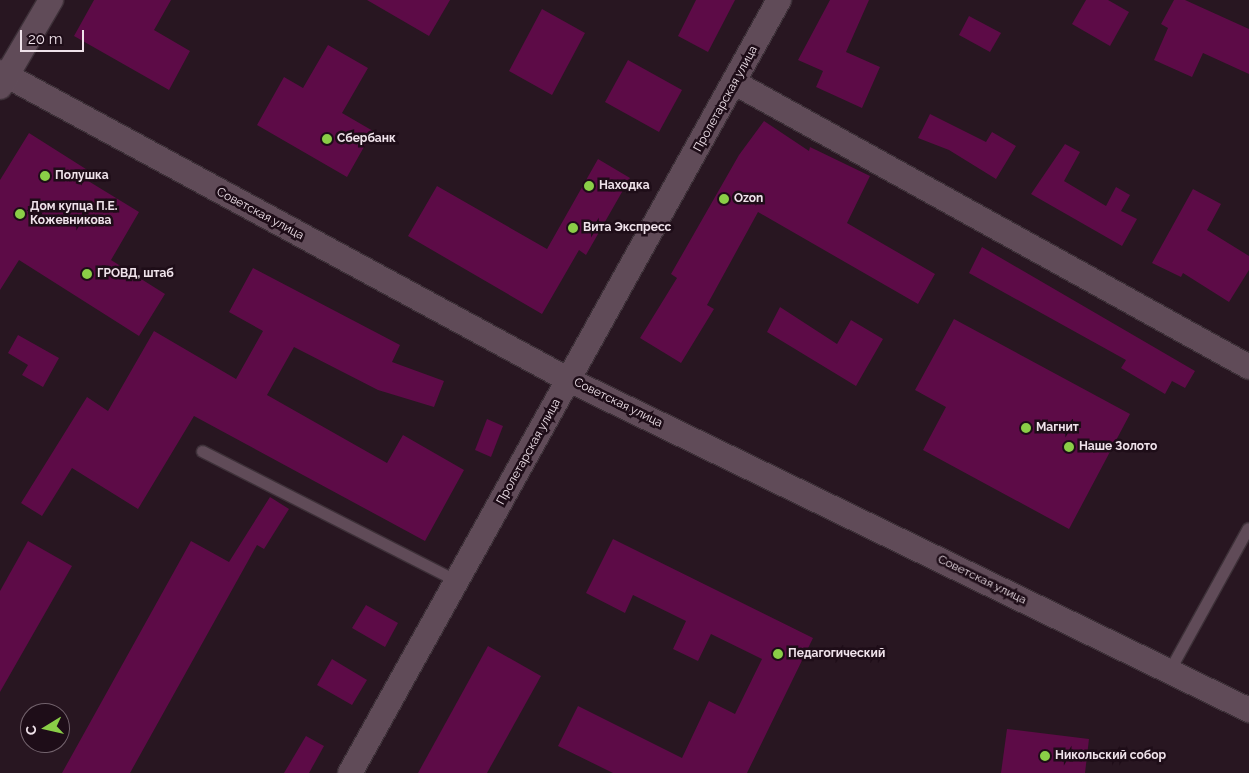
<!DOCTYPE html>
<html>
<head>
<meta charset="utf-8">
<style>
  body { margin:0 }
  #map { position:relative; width:1249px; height:773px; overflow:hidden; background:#281621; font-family:Raleway,sans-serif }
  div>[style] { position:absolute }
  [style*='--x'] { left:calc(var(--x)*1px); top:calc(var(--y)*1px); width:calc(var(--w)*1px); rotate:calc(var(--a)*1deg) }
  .building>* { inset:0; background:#5d0b47 }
  .roads { filter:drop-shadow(1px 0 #3d3038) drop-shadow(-1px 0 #3d3038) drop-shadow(0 1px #3d3038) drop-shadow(0 -1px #3d3038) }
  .lane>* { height:11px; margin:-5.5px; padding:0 5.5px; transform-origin:5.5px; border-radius:5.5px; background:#604b58 }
  .street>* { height:24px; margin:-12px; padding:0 12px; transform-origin:12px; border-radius:12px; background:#604b58 }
  .dots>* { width:14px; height:14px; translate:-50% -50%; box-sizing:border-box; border:2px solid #1e0d18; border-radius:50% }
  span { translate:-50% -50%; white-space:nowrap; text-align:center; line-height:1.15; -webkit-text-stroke:5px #1e0d18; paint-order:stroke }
  .street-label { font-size:12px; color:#efe2ea }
  .poi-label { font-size:12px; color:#efe2ea; font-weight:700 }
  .left { translate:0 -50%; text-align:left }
  .north { position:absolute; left:20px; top:703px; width:50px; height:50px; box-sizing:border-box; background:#1e0d18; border:1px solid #72626c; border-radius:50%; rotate:261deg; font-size:14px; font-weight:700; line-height:20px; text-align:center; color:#efe2ea }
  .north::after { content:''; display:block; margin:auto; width:18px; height:22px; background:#8ace47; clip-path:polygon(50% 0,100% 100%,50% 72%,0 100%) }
  .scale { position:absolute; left:20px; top:30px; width:64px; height:22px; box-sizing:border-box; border:2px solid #efe2ea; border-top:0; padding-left:6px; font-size:15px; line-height:18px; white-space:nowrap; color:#efe2ea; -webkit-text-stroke:4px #1e0d18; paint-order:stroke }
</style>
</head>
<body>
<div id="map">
  <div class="building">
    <i style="clip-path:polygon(94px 0,171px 0,154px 30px,190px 51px,169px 90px,74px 36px)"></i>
    <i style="clip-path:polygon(367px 0,450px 0,429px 36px)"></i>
    <i style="clip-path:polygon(696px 0,735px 0,708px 52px,678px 36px)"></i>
    <i style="clip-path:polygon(830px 0,869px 0,846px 52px,880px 67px,862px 108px,816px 87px,823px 71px,798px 60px)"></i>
    <i style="clip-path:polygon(1086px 0,1108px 0,1129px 12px,1110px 46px,1072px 24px)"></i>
    <i style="clip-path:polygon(1174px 0,1185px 0,1249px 29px,1249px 74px,1203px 53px,1192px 77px,1154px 60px,1168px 28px,1161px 24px)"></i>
    <i style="clip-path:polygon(542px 9px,585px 33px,552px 95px,509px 71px)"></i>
    <i style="clip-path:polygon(969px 16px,1001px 33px,990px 52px,959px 35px)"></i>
    <i style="clip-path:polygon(328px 45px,368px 68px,342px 113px,373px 131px,347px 177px,257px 125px,284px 77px,303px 88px)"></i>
    <i style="clip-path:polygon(628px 60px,682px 90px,659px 132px,605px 102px)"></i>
    <i style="clip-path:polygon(930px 114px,986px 142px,992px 132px,1016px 146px,996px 179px,949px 150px,918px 138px)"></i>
    <i style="clip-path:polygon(764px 121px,809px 151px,810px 147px,870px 176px,847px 223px,935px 274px,918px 304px,758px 212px,707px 305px,714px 309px,681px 363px,640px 338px,677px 278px,671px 274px,739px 155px)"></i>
    <i style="clip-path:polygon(29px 133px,89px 171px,85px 179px,139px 212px,111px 260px,165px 294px,139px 336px,19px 260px,0 290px,0 180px)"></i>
    <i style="clip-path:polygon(1065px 144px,1080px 152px,1064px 181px,1106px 206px,1116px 187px,1130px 195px,1121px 211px,1137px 219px,1122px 246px,1031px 194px)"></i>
    <i style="clip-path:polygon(598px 159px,630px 178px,586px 255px,579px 250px,542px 314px,408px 236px,437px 186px,547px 249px)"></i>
    <i style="clip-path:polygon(1193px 189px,1221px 204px,1207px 230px,1249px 256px,1249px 270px,1229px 302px,1183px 273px,1181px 277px,1152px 263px)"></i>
    <i style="clip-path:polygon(982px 247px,1195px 371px,1185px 388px,1172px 381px,1165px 394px,1121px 368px,1126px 360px,969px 273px)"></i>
    <i style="clip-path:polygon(253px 268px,400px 345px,392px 362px,444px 381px,434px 407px,378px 390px,294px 347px,267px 395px,387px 463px,403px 435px,464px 470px,425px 541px,194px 416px,138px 509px,72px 468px,42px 516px,21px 503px,87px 397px,108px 411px,154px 331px,236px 379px,263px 331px,229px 312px)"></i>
    <i style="clip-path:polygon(780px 307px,837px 344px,851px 320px,883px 339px,856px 386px,767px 332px)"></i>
    <i style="clip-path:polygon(954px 319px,1130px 414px,1069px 529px,923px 450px,946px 407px,915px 390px)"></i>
    <i style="clip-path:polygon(18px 335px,59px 358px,43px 387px,22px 375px,28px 365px,8px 353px)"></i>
    <i style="clip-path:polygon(487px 419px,503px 426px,491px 457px,475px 450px)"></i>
    <i style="clip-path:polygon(270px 497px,289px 509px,264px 549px,257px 545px,130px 773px,62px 773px,191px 541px,229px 562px)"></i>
    <i style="clip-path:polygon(613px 539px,813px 638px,747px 773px,613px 773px,558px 746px,578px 706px,682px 758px,709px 701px,735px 714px,762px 659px,711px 634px,698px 661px,673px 649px,686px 621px,633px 595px,625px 613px,586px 593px)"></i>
    <i style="clip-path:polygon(28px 541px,72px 566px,0 692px,0 591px)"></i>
    <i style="clip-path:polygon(366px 605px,398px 623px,385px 647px,352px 628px)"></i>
    <i style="clip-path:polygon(488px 646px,541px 676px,487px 773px,418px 773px)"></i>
    <i style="clip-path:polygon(332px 659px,367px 680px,352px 705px,317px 685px)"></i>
    <i style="clip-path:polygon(1007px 729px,1089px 739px,1085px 773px,1001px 773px)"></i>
    <i style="clip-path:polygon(306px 736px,324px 746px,309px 773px,284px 773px)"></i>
  </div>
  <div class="roads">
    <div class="lane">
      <i style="--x:202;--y:451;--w:286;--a:27"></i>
      <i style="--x:1169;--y:671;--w:163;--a:-61.1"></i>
    </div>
    <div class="street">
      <i style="--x:0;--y:72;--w:647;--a:28.43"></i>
      <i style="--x:569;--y:380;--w:756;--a:25.89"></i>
      <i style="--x:735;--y:83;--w:587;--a:28.92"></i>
      <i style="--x:0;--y:87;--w:101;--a:-59.6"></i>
      <i style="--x:350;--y:773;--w:884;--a:-60.97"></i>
    </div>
  </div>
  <div class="dots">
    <i style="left:327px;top:139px;background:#8ace47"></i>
    <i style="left:45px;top:176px;background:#8ace47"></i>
    <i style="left:589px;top:186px;background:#8ace47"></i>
    <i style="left:724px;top:199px;background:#8ace47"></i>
    <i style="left:20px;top:214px;background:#8ace47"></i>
    <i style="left:573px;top:228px;background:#8ace47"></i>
    <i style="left:87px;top:274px;background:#8ace47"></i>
    <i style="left:1026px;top:428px;background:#8ace47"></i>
    <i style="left:1069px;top:447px;background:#8ace47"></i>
    <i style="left:778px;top:654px;background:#8ace47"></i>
    <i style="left:1045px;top:756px;background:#8ace47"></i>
  </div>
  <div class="street-label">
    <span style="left:726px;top:99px;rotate:-61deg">Пролетарская улица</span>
    <span style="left:260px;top:214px;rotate:28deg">Советская улица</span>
    <span style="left:618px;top:403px;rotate:26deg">Советская улица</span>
    <span style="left:529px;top:452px;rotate:-61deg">Пролетарская улица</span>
    <span style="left:982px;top:580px;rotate:26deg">Советская улица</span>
  </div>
  <div class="poi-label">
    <span class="left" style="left:337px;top:139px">Сбербанк</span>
    <span class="left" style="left:55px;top:176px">Полушка</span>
    <span class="left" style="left:599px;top:186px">Находка</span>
    <span class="left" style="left:734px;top:199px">Ozon</span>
    <span class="left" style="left:30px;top:214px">Дом купца П.Е.<br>Кожевникова</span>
    <span class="left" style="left:583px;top:228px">Вита Экспресс</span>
    <span class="left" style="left:97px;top:274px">ГРОВД, штаб</span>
    <span class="left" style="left:1036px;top:428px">Магнит</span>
    <span class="left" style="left:1079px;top:447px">Наше Золото</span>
    <span class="left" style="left:788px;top:654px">Педагогический</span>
    <span class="left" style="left:1055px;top:756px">Никольский собор</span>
  </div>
  <div class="north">С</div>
  <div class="scale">20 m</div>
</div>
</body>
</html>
